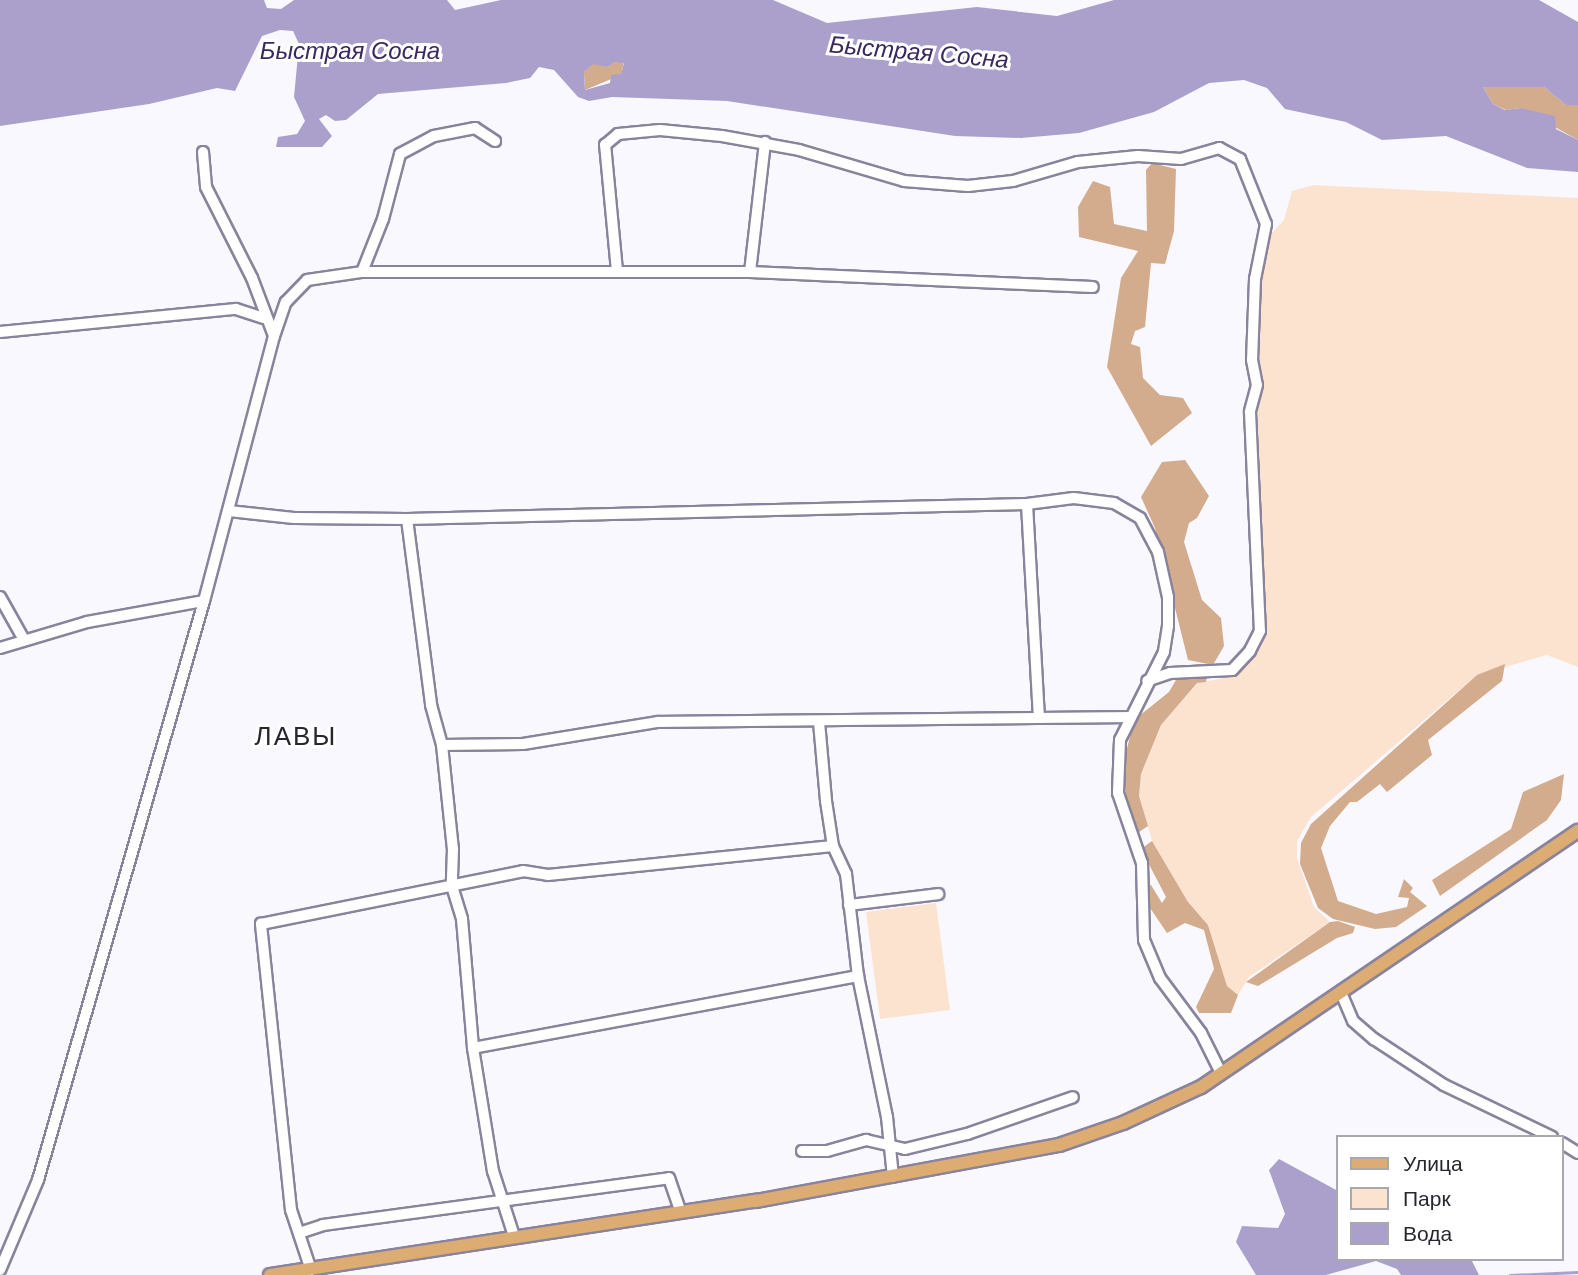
<!DOCTYPE html>
<html>
<head>
<meta charset="utf-8">
<style>
  body { margin:0 }
  #map { position:relative; width:1578px; height:1275px; overflow:hidden; background:#f9f8fe; font-family:Helvetica,sans-serif }
  div>[style] { position:absolute }
  [style*='--x'] { left:calc(var(--x)*1px); top:calc(var(--y)*1px); width:calc(var(--w)*1px); rotate:calc(var(--a)*1deg) }
  .green>* { inset:0; background:#fce3d0 }
  .forest>* { inset:0; background:#d2ac8c }
  .water>* { inset:0; background:#aba0cc }
  .stream>* { height:2.5px; margin:-1.25px; padding:0 1.25px; transform-origin:1.25px; border-radius:1.25px; background:#aba0cc }
  .roads { filter:drop-shadow(2px 0 #89839c) drop-shadow(-2px 0 #89839c) drop-shadow(0 2px #89839c) drop-shadow(0 -2px #89839c) }
  .minor>* { height:10px; margin:-5px; padding:0 5px; transform-origin:5px; border-radius:5px; background:#fff }
  .major>* { height:12px; margin:-6px; padding:0 6px; transform-origin:6px; border-radius:6px; background:#ddac73 }
  span { translate:-50% -50%; white-space:nowrap; text-align:center; line-height:1.15; -webkit-text-stroke:6px #fff; paint-order:stroke }
  .water-label { font-size:24px; color:#3a285e; font-style:italic }
  .quarter-label { font-size:26px; color:#292630; letter-spacing:2px }
  .legend { position:absolute; left:1336px; top:1135px; width:228px; height:126px; box-sizing:border-box; background:#fff; border:2px solid #a9a8ac; margin:0; padding:9px 12px; list-style:none; font-size:21px; color:#292630 }
  .legend li { display:flex; align-items:center; gap:14px; height:35px }
  .legend b { width:35px; border:2px solid #a9a8ac }
</style>
</head>
<body>
<div id="map">
  <div class="green">
    <i style="clip-path:polygon(1313px 185px,1578px 198px,1578px 667px,1547px 655px,1477px 675px,1311px 817px,1297px 841px,1297px 858px,1314px 907px,1330px 922px,1249px 977px,1238px 995px,1227px 986px,1208px 925px,1188px 902px,1152px 841px,1139px 796px,1141px 774px,1161px 725px,1197px 683px,1235px 676px,1261px 647px,1265px 633px,1255px 412px,1264px 385px,1258px 354px,1261px 282px,1271px 234px,1284px 220px,1292px 191px)"></i>
    <i style="clip-path:polygon(936px 903px,950px 1010px,880px 1019px,866px 912px)"></i>
  </div>
  <div class="forest">
    <i style="clip-path:polygon(615px 62px,624px 62px,621px 75px,585px 90px,584px 72px,593px 63px,608px 67px)"></i>
    <i style="clip-path:polygon(1528px 85px,1544px 87px,1566px 105px,1578px 105px,1578px 140px,1521px 108px,1506px 110px,1493px 104px,1483px 87px)"></i>
    <i style="clip-path:polygon(1152px 163px,1176px 169px,1174px 231px,1165px 264px,1151px 263px,1145px 327px,1135px 331px,1131px 344px,1140px 347px,1143px 378px,1160px 395px,1183px 398px,1192px 413px,1151px 446px,1107px 367px,1121px 278px,1138px 251px,1079px 237px,1078px 207px,1093px 181px,1110px 187px,1114px 224px,1147px 231px,1146px 170px)"></i>
    <i style="clip-path:polygon(1185px 460px,1209px 496px,1197px 518px,1189px 523px,1184px 542px,1202px 600px,1221px 618px,1224px 646px,1213px 665px,1188px 660px,1155px 528px,1141px 497px,1162px 462px)"></i>
    <i style="clip-path:polygon(1505px 664px,1502px 681px,1428px 740px,1432px 755px,1387px 792px,1380px 784px,1357px 802px,1350px 802px,1330px 826px,1321px 848px,1338px 901px,1376px 914px,1407px 907px,1409px 898px,1398px 897px,1404px 879px,1413px 888px,1410px 892px,1427px 906px,1396px 927px,1375px 929px,1333px 919px,1318px 908px,1300px 864px,1301px 843px,1311px 824px,1477px 675px)"></i>
    <i style="clip-path:polygon(1207px 675px,1206px 682px,1197px 683px,1161px 725px,1141px 774px,1139px 796px,1148px 826px,1136px 834px,1121px 773px,1134px 720px,1169px 692px,1177px 678px)"></i>
    <i style="clip-path:polygon(1564px 774px,1561px 800px,1547px 820px,1440px 896px,1432px 880px,1511px 829px,1523px 792px)"></i>
    <i style="clip-path:polygon(1152px 841px,1188px 902px,1208px 925px,1227px 986px,1238px 995px,1231px 1013px,1199px 1013px,1196px 1007px,1214px 969px,1204px 930px,1185px 923px,1167px 933px,1146px 902px,1146px 885px,1151px 885px,1162px 903px,1166px 897px,1141px 849px)"></i>
    <i style="clip-path:polygon(1338px 921px,1355px 927px,1353px 933px,1337px 938px,1258px 986px,1246px 982px,1330px 922px)"></i>
  </div>
  <div class="water">
    <i style="clip-path:polygon(evenodd,0 0,264px 0,267px 8px,281px 9px,294px 0,447px 0,455px 10px,501px 0,773px 0,827px 23px,977px 7px,1057px 16px,1114px 0,1539px 0,1578px 22px,1578px 105px,1566px 105px,1544px 87px,1483px 87px,1493px 104px,1505px 110px,1521px 108px,1555px 116px,1556px 129px,1578px 140px,1578px 172px,1527px 168px,1446px 136px,1382px 140px,1346px 122px,1285px 109px,1267px 88px,1244px 80px,1209px 83px,1154px 112px,1079px 133px,1021px 138px,955px 136px,727px 101px,612px 97px,589px 101px,578px 97px,554px 70px,539px 67px,530px 78px,506px 83px,378px 94px,346px 120px,335px 121px,326px 115px,319px 119px,332px 136px,322px 147px,276px 147px,278px 137px,297px 134px,305px 121px,294px 97px,299px 44px,293px 31px,280px 30px,262px 36px,235px 91px,217px 88px,149px 104px,0 126px,0 0,615px 62px,624px 63px,621px 74px,611px 75px,610px 83px,585px 90px,584px 72px,593px 64px,608px 67px,615px 62px)"></i>
    <i style="clip-path:polygon(1279px 1159px,1338px 1191px,1338px 1259px,1464px 1259px,1472px 1261px,1479px 1275px,1401px 1275px,1397px 1269px,1376px 1261px,1326px 1275px,1256px 1275px,1236px 1242px,1242px 1226px,1278px 1228px,1285px 1214px,1269px 1170px)"></i>
  </div>
  <div class="stream">
    <i style="--x:1510;--y:1275;--w:68;--a:-2.5"></i>
  </div>
  <div class="roads">
    <div class="minor">
      <i style="--x:203;--y:152;--w:35;--a:85"></i>
      <i style="--x:206;--y:187;--w:102;--a:63.2"></i>
      <i style="--x:252;--y:278;--w:62;--a:69.2"></i>
      <i style="--x:617;--y:271;--w:127;--a:-95.4"></i>
      <i style="--x:605;--y:145;--w:17;--a:-40"></i>
      <i style="--x:618;--y:134;--w:42;--a:-5.4"></i>
      <i style="--x:660;--y:130;--w:62;--a:5.5"></i>
      <i style="--x:722;--y:136;--w:78;--a:10.3"></i>
      <i style="--x:799;--y:150;--w:109;--a:16.4"></i>
      <i style="--x:904;--y:181;--w:64;--a:4.5"></i>
      <i style="--x:968;--y:186;--w:45;--a:-6.3"></i>
      <i style="--x:1013;--y:181;--w:68;--a:-16.3"></i>
      <i style="--x:1078;--y:162;--w:60;--a:-5.7"></i>
      <i style="--x:1138;--y:156;--w:43;--a:4"></i>
      <i style="--x:1181;--y:159;--w:40;--a:-16"></i>
      <i style="--x:1219;--y:148;--w:24;--a:28"></i>
      <i style="--x:1240;--y:159;--w:70;--a:68.2"></i>
      <i style="--x:1266;--y:224;--w:56;--a:101.3"></i>
      <i style="--x:1255;--y:279;--w:81;--a:92.1"></i>
      <i style="--x:1252;--y:360;--w:25;--a:79"></i>
      <i style="--x:1257;--y:385;--w:28;--a:105"></i>
      <i style="--x:1250;--y:412;--w:219;--a:87.4"></i>
      <i style="--x:1260;--y:631;--w:22;--a:117"></i>
      <i style="--x:1250;--y:651;--w:26;--a:133"></i>
      <i style="--x:1232;--y:670;--w:62;--a:177.2"></i>
      <i style="--x:1170;--y:673;--w:24;--a:161"></i>
      <i style="--x:362;--y:272;--w:57;--a:-68.4"></i>
      <i style="--x:383;--y:219;--w:67;--a:-75.3"></i>
      <i style="--x:400;--y:154;--w:38;--a:-28"></i>
      <i style="--x:434;--y:136;--w:42;--a:-11"></i>
      <i style="--x:475;--y:128;--w:24;--a:33"></i>
      <i style="--x:750;--y:272;--w:131;--a:-83.4"></i>
      <i style="--x:0;--y:332;--w:237;--a:-5.6"></i>
      <i style="--x:236;--y:309;--w:29;--a:18"></i>
      <i style="--x:1027;--y:504;--w:212;--a:86.8"></i>
      <i style="--x:229;--y:511;--w:65;--a:6.1"></i>
      <i style="--x:294;--y:518;--w:113;--a:0.5"></i>
      <i style="--x:407;--y:519;--w:620;--a:-1.39"></i>
      <i style="--x:1027;--y:504;--w:47;--a:-7.3"></i>
      <i style="--x:1074;--y:498;--w:40;--a:7.1"></i>
      <i style="--x:1114;--y:503;--w:30;--a:30"></i>
      <i style="--x:1140;--y:518;--w:38;--a:62"></i>
      <i style="--x:1158;--y:552;--w:46;--a:77.5"></i>
      <i style="--x:1168;--y:597;--w:29;--a:90"></i>
      <i style="--x:1168;--y:626;--w:26;--a:99"></i>
      <i style="--x:1164;--y:652;--w:98;--a:116.6"></i>
      <i style="--x:1120;--y:740;--w:53;--a:92.2"></i>
      <i style="--x:1118;--y:793;--w:74;--a:71.1"></i>
      <i style="--x:1142;--y:863;--w:77;--a:88.5"></i>
      <i style="--x:1144;--y:940;--w:41;--a:67.2"></i>
      <i style="--x:1160;--y:978;--w:69;--a:53.3"></i>
      <i style="--x:1201;--y:1033;--w:45;--a:63.4"></i>
      <i style="--x:407;--y:519;--w:188;--a:82.6"></i>
      <i style="--x:431;--y:705;--w:41;--a:74.6"></i>
      <i style="--x:442;--y:745;--w:105;--a:84"></i>
      <i style="--x:453;--y:849;--w:37;--a:92"></i>
      <i style="--x:452;--y:886;--w:34;--a:73"></i>
      <i style="--x:462;--y:919;--w:129;--a:85.1"></i>
      <i style="--x:473;--y:1048;--w:125;--a:80.8"></i>
      <i style="--x:493;--y:1171;--w:68;--a:72.1"></i>
      <i style="--x:0;--y:597;--w:47;--a:60.7"></i>
      <i style="--x:0;--y:648;--w:91;--a:-16.6"></i>
      <i style="--x:87;--y:622;--w:119;--a:-10.2"></i>
      <i style="--x:819;--y:722;--w:79;--a:84.9"></i>
      <i style="--x:826;--y:801;--w:46;--a:81.2"></i>
      <i style="--x:833;--y:846;--w:31;--a:65"></i>
      <i style="--x:846;--y:874;--w:103;--a:83.3"></i>
      <i style="--x:858;--y:976;--w:144;--a:78.4"></i>
      <i style="--x:887;--y:1117;--w:60;--a:84.3"></i>
      <i style="--x:442;--y:745;--w:81;--a:-0.7"></i>
      <i style="--x:523;--y:744;--w:137;--a:-9.3"></i>
      <i style="--x:658;--y:722;--w:470;--a:-0.6"></i>
      <i style="--x:849;--y:905;--w:90;--a:-7"></i>
      <i style="--x:1342;--y:995;--w:28;--a:67"></i>
      <i style="--x:1353;--y:1021;--w:28;--a:41"></i>
      <i style="--x:1374;--y:1039;--w:84;--a:33.3"></i>
      <i style="--x:1444;--y:1085;--w:120;--a:25.7"></i>
      <i style="--x:473;--y:1048;--w:392;--a:-10.6"></i>
      <i style="--x:1562;--y:1143;--w:19;--a:32"></i>
      <i style="--x:802;--y:1151;--w:25;--a:0"></i>
      <i style="--x:827;--y:1151;--w:41;--a:-15.8"></i>
      <i style="--x:866;--y:1140;--w:40;--a:13"></i>
      <i style="--x:905;--y:1149;--w:64;--a:-13.6"></i>
      <i style="--x:967;--y:1134;--w:112;--a:-19.2"></i>
      <i style="--x:299;--y:1233;--w:25;--a:-18"></i>
      <i style="--x:323;--y:1225;--w:349;--a:-7.7"></i>
      <i style="--x:669;--y:1178;--w:36;--a:71"></i>
      <i style="--x:0;--y:1270;--w:98;--a:-67.1"></i>
      <i style="--x:38;--y:1180;--w:602;--a:-74"></i>
      <i style="--x:204;--y:601;--w:274;--a:-75.2"></i>
      <i style="--x:274;--y:336;--w:36;--a:-71"></i>
      <i style="--x:286;--y:302;--w:30;--a:-46"></i>
      <i style="--x:307;--y:280;--w:56;--a:-8.3"></i>
      <i style="--x:362;--y:272;--w:388;--a:0"></i>
      <i style="--x:750;--y:272;--w:343;--a:2.5"></i>
      <i style="--x:311;--y:1270;--w:63;--a:-108.4"></i>
      <i style="--x:291;--y:1210;--w:288;--a:-96"></i>
      <i style="--x:261;--y:924;--w:267;--a:-11.4"></i>
      <i style="--x:523;--y:871;--w:25;--a:9"></i>
      <i style="--x:548;--y:875;--w:286;--a:-5.8"></i>
    </div>
    <div class="major">
      <i style="--x:270;--y:1275;--w:492;--a:-8.7"></i>
      <i style="--x:756;--y:1201;--w:308;--a:-10.5"></i>
      <i style="--x:1059;--y:1145;--w:68;--a:-19"></i>
      <i style="--x:1123;--y:1123;--w:86;--a:-24.8"></i>
      <i style="--x:1201;--y:1087;--w:456;--a:-34.2"></i>
    </div>
  </div>
  <div class="water-label">
    <span style="left:350px;top:51px">Быстрая Сосна</span>
    <span style="left:919px;top:52px;rotate:5deg">Быстрая Сосна</span>
  </div>
  <div class="quarter-label">
    <span style="left:296px;top:737px">ЛАВЫ</span>
  </div>
  <ul class="legend">
  <li><b style="height:9px;background:#ddac73"></b>Улица</li>
  <li><b style="height:19px;background:#fce3d0"></b>Парк</li>
  <li><b style="height:19px;background:#aba0cc"></b>Вода</li>
  </ul>
</div>
</body>
</html>
